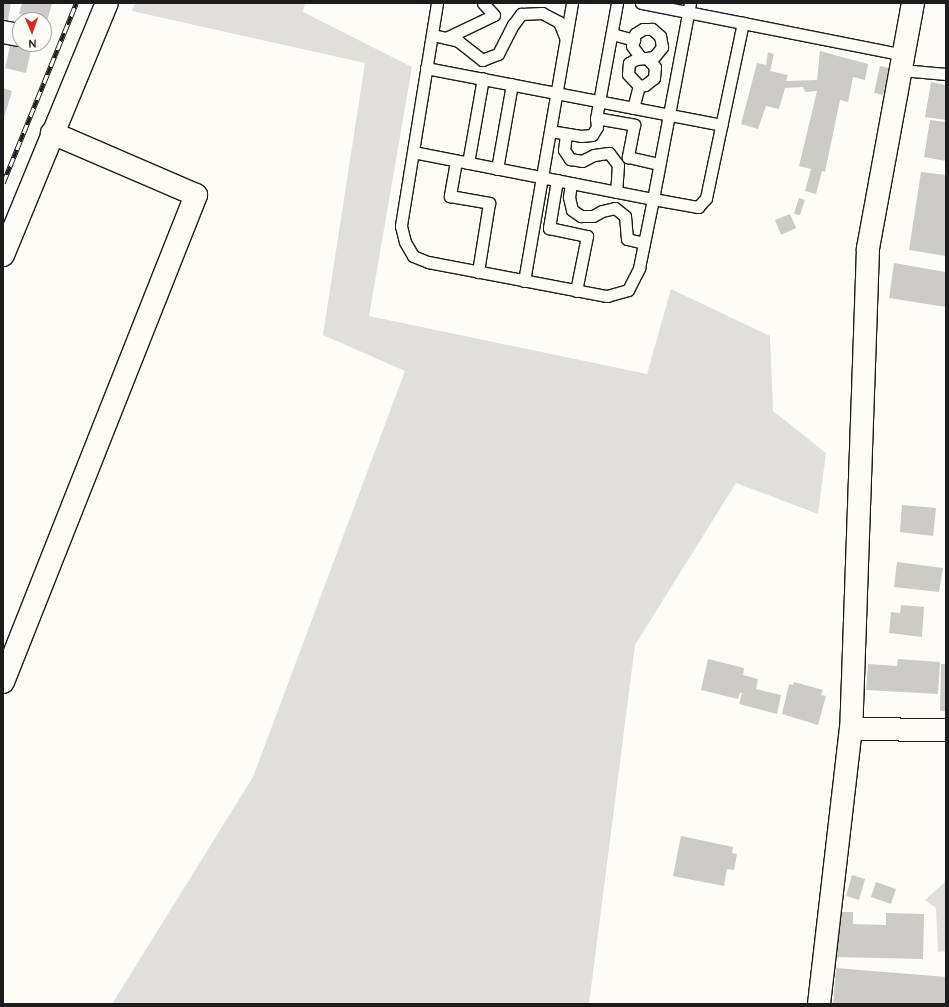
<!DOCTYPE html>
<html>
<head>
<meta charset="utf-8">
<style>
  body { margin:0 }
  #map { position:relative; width:949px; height:1007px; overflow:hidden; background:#fdfcf7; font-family:"Architects Daughter",sans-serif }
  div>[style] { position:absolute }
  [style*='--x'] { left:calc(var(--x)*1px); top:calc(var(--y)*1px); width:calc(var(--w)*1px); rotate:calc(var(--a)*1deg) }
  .green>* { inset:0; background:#e0dfdb }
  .building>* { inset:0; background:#cccbc8 }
  .roads { filter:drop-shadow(1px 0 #1c1c1c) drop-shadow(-1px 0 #1c1c1c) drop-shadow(0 1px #1c1c1c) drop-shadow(0 -1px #1c1c1c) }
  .lane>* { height:11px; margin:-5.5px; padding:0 5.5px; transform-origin:5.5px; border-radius:5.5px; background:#fdfcf7 }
  .street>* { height:22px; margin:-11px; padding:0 11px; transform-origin:11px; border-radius:11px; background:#fdfcf7 }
  .rail>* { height:4.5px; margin-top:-2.25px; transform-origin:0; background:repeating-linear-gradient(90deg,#fdfcf7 0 9px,#1c1c1c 0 18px); box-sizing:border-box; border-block:1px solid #1c1c1c }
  span { translate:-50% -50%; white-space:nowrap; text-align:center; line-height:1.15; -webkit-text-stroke:3.5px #fdfcf7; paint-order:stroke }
  .frame { position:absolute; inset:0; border:4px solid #1c1c1c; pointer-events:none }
  .north { position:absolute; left:12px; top:12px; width:40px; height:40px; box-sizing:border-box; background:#fdfcf7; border:1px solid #a3a29f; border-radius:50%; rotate:178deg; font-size:11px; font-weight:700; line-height:16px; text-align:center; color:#1c1c1c }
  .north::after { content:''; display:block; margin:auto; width:14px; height:18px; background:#c8321e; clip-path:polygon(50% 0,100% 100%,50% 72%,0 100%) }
</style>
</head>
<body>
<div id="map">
  <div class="green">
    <i style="clip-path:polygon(135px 3px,305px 3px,303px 12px,412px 67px,369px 316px,647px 374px,671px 289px,770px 336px,773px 411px,826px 453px,818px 514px,736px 483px,635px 645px,589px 1004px,112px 1004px,253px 777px,405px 371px,323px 335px,365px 63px,132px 11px)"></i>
    <i style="clip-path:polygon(946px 881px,946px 951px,938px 952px,936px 908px,925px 900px)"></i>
  </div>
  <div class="building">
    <i style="clip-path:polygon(3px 3px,11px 3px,8px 20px,3px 19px)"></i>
    <i style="clip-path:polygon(22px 3px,52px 3px,47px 21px,19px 14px)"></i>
    <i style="clip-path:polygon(11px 42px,32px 46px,26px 73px,5px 68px)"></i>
    <i style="clip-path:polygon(820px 51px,868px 64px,865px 80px,853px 77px,848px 102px,840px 100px,825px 172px,822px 171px,816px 194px,805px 191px,811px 169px,799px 166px,817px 91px,805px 92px,803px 87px,785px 88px,779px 109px,766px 106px,758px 129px,741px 124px,757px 63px,766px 65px,768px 52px,774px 54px,770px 71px,788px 75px,786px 81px,817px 80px)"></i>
    <i style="clip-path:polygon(880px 66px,889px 68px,883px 95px,874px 93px)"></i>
    <i style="clip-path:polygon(931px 82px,946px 85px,946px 120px,925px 117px)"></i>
    <i style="clip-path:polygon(3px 88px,12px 91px,3px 121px)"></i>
    <i style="clip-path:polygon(930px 120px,946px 122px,946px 161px,924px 157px)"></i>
    <i style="clip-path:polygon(921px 172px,946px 175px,946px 256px,909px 250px)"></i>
    <i style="clip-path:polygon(799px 198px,805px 200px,800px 215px,794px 214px)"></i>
    <i style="clip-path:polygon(790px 214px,796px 228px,781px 235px,775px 220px)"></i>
    <i style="clip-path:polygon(894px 263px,946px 272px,946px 307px,889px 298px)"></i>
    <i style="clip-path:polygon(902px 505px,936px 508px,933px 536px,900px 532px)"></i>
    <i style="clip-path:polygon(897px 562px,943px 568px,939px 592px,894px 587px)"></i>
    <i style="clip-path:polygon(901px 605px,924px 607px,922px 637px,889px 633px,891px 612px,900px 613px)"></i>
    <i style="clip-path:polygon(708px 659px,744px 668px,743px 675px,758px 679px,756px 689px,781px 695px,777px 714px,739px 704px,742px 693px,740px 693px,738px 699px,701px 690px)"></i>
    <i style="clip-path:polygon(898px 659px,940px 662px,938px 694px,866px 690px,868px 664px,897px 666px)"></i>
    <i style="clip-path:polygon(941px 664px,946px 664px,946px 711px,940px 711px)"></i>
    <i style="clip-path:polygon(794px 682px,823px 690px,821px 695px,826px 696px,818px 725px,782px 714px,789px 684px,793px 685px)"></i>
    <i style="clip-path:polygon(681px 836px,733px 847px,732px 853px,737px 854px,734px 870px,727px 869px,724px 886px,673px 876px)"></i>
    <i style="clip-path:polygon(852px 875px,865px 879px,859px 900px,846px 896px)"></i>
    <i style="clip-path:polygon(876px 882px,896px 889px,891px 904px,871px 897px)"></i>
    <i style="clip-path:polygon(839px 912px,853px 912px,853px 924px,886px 925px,886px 913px,924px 914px,923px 959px,833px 957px)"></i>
    <i style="clip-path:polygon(836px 968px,946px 977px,946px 1004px,833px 1004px)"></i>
  </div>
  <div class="roads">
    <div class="lane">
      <i style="--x:437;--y:3;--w:226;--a:99.2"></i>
      <i style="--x:401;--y:226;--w:16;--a:76"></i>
      <i style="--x:405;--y:242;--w:16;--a:60"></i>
      <i style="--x:413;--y:256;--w:16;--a:22"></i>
      <i style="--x:428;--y:262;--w:182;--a:10.8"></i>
      <i style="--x:607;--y:296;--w:22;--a:-16"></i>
      <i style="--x:628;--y:290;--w:25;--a:-63"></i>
      <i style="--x:639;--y:268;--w:70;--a:-78.5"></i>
      <i style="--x:653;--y:199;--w:46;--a:10.1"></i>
      <i style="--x:698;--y:207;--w:12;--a:-48"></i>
      <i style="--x:706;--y:198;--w:179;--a:-78.1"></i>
      <i style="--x:743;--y:23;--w:104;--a:-168.9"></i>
      <i style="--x:617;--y:3;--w:117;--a:100.3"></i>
      <i style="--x:596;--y:118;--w:39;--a:10"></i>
      <i style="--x:634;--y:125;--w:33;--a:101"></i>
      <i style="--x:628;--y:157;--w:32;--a:13"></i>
      <i style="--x:743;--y:23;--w:164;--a:11.2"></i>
      <i style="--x:612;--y:34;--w:23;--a:15"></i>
      <i style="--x:433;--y:35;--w:26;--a:13"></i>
      <i style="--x:458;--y:41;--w:31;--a:38"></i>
      <i style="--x:482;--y:60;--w:17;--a:-21"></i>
      <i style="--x:498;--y:54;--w:33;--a:-63"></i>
      <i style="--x:513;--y:25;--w:14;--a:-54"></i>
      <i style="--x:521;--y:14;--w:21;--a:-3"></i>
      <i style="--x:542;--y:13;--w:19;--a:28"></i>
      <i style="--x:559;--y:22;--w:18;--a:68"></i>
      <i style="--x:446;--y:38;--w:53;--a:-25.6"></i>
      <i style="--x:494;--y:15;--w:16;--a:-133"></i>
      <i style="--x:426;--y:68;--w:301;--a:10.9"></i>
      <i style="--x:901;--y:70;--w:45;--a:5.1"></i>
      <i style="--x:639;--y:86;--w:16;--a:-133"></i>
      <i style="--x:628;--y:74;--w:11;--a:-85"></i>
      <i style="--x:629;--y:63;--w:8;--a:-30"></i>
      <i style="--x:636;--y:59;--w:11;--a:-5"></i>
      <i style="--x:647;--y:58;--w:7;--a:-8"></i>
      <i style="--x:654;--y:57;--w:13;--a:-51"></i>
      <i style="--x:662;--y:47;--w:11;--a:-100"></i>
      <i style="--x:660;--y:36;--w:11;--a:-139"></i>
      <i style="--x:652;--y:29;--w:9;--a:180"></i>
      <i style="--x:643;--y:29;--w:9;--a:148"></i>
      <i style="--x:635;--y:34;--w:12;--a:104"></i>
      <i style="--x:632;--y:46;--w:15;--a:53"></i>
      <i style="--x:633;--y:108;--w:23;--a:-75"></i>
      <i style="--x:639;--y:86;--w:6;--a:-9"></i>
      <i style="--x:645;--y:85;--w:11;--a:-38"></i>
      <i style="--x:654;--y:78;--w:11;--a:-85"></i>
      <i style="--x:655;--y:67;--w:12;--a:-132"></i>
      <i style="--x:550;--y:131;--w:31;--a:9"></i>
      <i style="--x:581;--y:136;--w:11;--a:-5"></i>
      <i style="--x:592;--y:135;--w:9;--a:-58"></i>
      <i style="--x:597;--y:127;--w:9;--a:-96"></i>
      <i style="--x:566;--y:134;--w:16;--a:97"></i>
      <i style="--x:564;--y:150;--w:11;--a:56"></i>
      <i style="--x:570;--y:159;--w:12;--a:9"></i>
      <i style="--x:582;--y:161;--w:13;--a:-27"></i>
      <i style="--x:594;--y:155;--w:15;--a:-8"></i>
      <i style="--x:609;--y:153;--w:15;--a:53"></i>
      <i style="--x:618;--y:165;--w:27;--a:94"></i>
      <i style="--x:413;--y:152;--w:245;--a:11.1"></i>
      <i style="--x:653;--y:199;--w:199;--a:-79.3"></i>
      <i style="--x:456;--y:161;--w:36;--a:100"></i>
      <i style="--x:450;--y:196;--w:40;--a:10"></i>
      <i style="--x:489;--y:203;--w:70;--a:99.1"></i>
      <i style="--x:468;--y:163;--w:86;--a:-80"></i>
      <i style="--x:497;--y:169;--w:86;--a:-80"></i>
      <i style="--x:557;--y:180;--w:49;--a:99.5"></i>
      <i style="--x:549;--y:228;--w:39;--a:12"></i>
      <i style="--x:587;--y:236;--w:56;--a:101.3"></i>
      <i style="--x:571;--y:183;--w:14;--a:98"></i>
      <i style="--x:569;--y:197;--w:13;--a:77"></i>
      <i style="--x:572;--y:210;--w:11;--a:34"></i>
      <i style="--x:581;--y:216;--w:12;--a:0"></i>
      <i style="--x:593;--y:216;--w:10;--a:-29"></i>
      <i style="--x:602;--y:211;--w:13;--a:-13"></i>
      <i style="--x:615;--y:208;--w:13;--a:39"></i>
      <i style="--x:625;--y:216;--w:23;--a:85"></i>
      <i style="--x:627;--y:239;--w:17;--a:13"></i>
      <i style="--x:524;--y:281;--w:282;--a:-80.2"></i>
    </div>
    <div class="street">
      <i style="--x:913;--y:3;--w:250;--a:100.4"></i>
      <i style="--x:868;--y:249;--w:480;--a:92"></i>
      <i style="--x:851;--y:729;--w:95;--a:0.6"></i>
      <i style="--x:3;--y:32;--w:16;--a:11"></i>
      <i style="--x:3;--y:255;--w:273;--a:-67.6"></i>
      <i style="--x:3;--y:682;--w:524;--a:-68.38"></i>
      <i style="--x:196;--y:195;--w:157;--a:-156.7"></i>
      <i style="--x:819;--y:1004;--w:277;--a:-83.4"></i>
    </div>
  </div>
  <div class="rail">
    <i style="--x:3;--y:183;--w:194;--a:-67.9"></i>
  </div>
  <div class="frame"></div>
  <div class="north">N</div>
</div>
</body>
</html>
